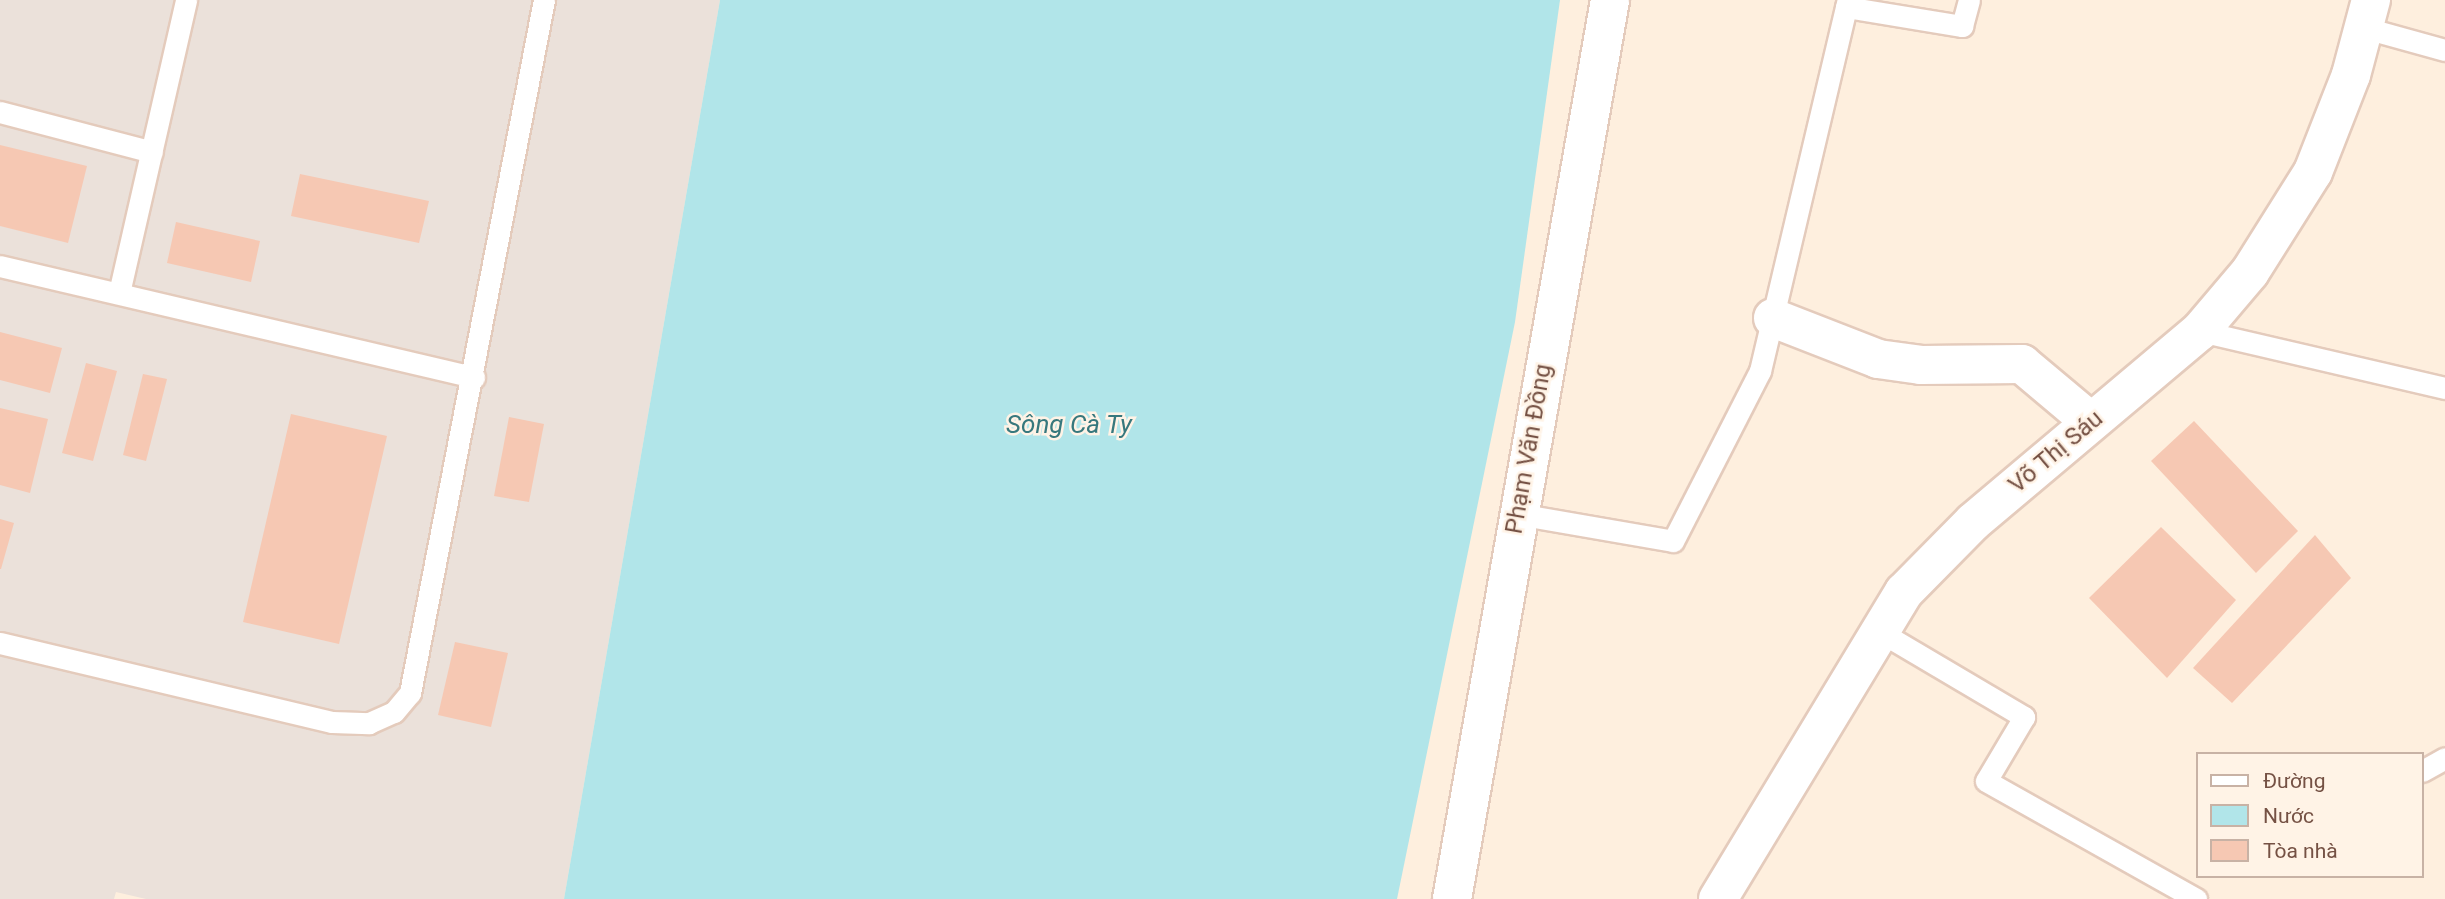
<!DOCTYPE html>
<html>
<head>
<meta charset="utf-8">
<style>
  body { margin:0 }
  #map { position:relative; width:2445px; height:899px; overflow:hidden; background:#feefde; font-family:Roboto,sans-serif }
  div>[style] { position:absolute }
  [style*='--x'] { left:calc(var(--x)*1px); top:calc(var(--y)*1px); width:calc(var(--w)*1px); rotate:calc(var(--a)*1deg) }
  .industrial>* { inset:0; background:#ebe1da }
  .water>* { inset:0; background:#b1e5e9 }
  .building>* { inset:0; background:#f6c8b3 }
  .roads { filter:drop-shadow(2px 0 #e4cbbc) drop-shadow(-2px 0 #e4cbbc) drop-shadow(0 2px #e4cbbc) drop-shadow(0 -2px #e4cbbc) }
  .service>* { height:21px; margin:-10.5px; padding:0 10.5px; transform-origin:10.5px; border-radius:10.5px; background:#fff }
  .minor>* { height:38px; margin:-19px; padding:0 19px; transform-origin:19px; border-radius:19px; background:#fff }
  .tertiary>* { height:38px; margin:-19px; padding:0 19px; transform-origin:19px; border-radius:19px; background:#fff }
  span { translate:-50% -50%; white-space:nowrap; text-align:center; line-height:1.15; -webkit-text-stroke:5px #fff3e6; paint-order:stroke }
  .street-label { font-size:24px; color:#755144 }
  .water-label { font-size:26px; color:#37787d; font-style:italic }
  .legend { position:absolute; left:2196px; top:752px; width:228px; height:126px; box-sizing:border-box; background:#fff3e6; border:2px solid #c8b2a5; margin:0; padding:9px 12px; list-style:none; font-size:21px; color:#755144 }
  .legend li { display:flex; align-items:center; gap:14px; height:35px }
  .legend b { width:35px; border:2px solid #c8b2a5 }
</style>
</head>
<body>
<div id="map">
  <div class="industrial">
    <i style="clip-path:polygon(0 0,720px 0,564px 899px,146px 899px,116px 892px,114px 899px,0 899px)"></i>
  </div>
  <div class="water">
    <i style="clip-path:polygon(720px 0,1560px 0,1515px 322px,1397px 899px,564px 899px)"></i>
  </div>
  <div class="building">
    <i style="clip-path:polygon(0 145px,87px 166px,68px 243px,0 226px)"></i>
    <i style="clip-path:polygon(300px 174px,429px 201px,419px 243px,291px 216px)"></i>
    <i style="clip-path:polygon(176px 222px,260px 241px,251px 282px,167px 263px)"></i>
    <i style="clip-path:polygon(0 332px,62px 348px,50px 393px,0 380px)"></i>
    <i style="clip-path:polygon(86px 363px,117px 371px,93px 461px,62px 453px)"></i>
    <i style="clip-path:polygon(143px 374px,167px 379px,146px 461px,123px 455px)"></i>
    <i style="clip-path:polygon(0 408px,48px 419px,30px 493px,0 485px)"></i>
    <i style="clip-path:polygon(291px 414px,387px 436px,339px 644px,243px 622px)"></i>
    <i style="clip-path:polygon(509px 417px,544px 424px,529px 502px,494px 496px)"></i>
    <i style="clip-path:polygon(2194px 421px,2298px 531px,2256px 573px,2151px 461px)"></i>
    <i style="clip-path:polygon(0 519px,14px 523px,1px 569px,0 569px)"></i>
    <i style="clip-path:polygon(2161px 527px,2236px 600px,2167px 678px,2089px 598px)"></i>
    <i style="clip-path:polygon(2315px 535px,2351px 578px,2232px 703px,2193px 668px)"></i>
    <i style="clip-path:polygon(455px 642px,508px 653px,491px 727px,438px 715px)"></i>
  </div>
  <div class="roads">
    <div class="service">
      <i style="--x:1846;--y:7;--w:118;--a:9.3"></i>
      <i style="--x:1962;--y:26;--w:27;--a:-75"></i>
      <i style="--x:2365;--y:28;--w:83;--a:15.4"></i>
      <i style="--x:0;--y:112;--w:157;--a:14.7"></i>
      <i style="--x:0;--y:266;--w:487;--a:13.2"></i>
      <i style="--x:119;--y:293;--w:301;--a:-77.1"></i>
      <i style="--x:2200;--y:331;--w:252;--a:13.1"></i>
      <i style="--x:1517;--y:514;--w:158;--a:9.8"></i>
      <i style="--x:1673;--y:541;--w:191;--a:-62.9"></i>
      <i style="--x:1760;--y:371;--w:381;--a:-76.7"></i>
      <i style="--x:1877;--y:630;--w:171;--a:30.6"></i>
      <i style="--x:2024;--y:717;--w:74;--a:120.7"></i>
      <i style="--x:1986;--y:781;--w:241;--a:29.3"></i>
      <i style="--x:0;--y:643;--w:341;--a:13.4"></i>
      <i style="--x:332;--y:722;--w:37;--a:2"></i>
      <i style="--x:369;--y:723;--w:27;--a:-24"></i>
      <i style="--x:394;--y:712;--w:25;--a:-50"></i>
      <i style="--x:410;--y:693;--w:706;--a:-79.06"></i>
      <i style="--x:2422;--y:771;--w:26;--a:-29"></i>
    </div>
    <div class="minor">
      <i style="--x:1773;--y:318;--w:113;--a:21.3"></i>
      <i style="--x:1878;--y:359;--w:43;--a:7.9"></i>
      <i style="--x:1921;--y:365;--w:101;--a:-0.6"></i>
      <i style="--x:2022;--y:364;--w:90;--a:40"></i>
      <i style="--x:1718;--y:899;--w:359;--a:-58.8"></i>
      <i style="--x:1904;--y:592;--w:98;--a:-45.4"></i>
      <i style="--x:1973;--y:522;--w:297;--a:-40.1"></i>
      <i style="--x:2200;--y:331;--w:77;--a:-49.7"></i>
      <i style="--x:2250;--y:272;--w:118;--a:-57.8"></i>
      <i style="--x:2313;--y:172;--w:104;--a:-68.6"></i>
      <i style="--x:2351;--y:75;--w:78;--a:-75.1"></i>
    </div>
    <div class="tertiary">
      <i style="--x:1452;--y:899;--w:913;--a:-80.03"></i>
    </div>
  </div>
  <div class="street-label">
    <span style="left:1529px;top:449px;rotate:-80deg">Phạm Văn Đồng</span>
    <span style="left:2056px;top:452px;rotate:-40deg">Võ Thị Sáu</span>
  </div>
  <div class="water-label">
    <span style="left:1069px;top:425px">Sông Cà Ty</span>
  </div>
  <ul class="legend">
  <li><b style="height:9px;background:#fff"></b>Đường</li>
  <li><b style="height:19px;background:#b1e5e9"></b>Nước</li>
  <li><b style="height:19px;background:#f6c8b3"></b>Tòa nhà</li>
  </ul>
</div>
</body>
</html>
